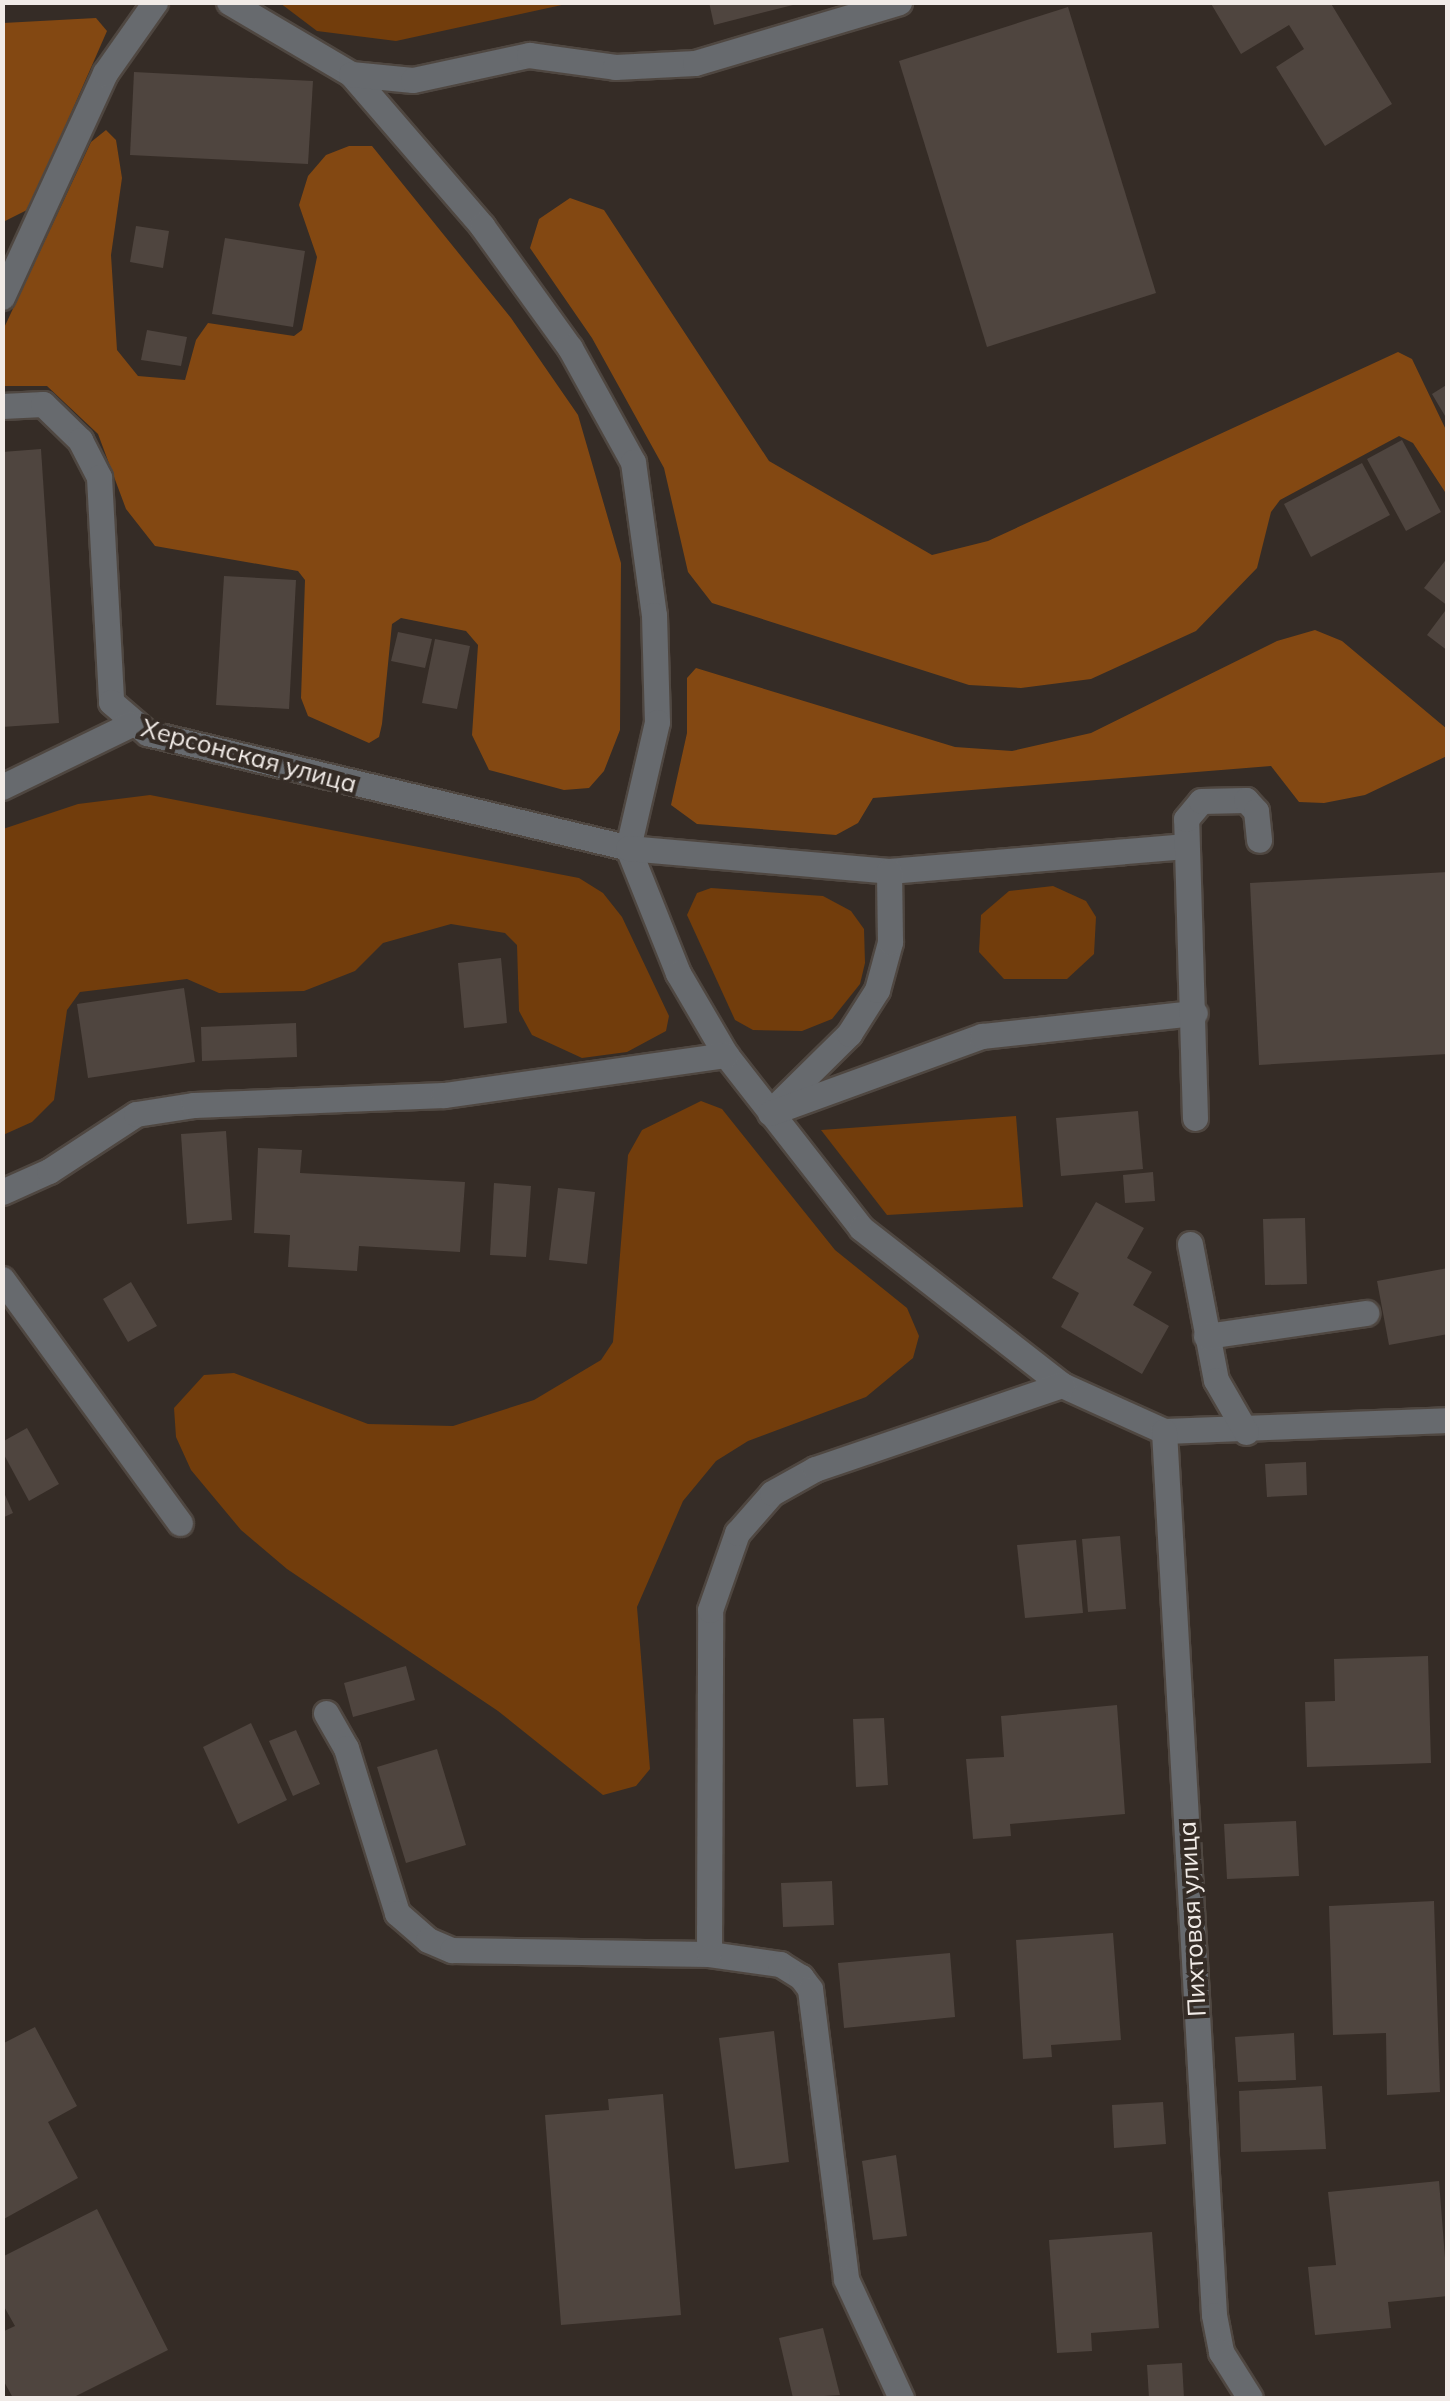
<!DOCTYPE html>
<html>
<head>
<meta charset="utf-8">
<style>
  body { margin:0 }
  #map { position:relative; width:1450px; height:2401px; overflow:hidden; background:#352c26; font-family:Mulish,sans-serif }
  div>[style] { position:absolute }
  [style*='--x'] { left:calc(var(--x)*1px); top:calc(var(--y)*1px); width:calc(var(--w)*1px); rotate:calc(var(--a)*1deg) }
  .green>* { inset:0; background:#723d0c }
  .forest>* { inset:0; background:#834812 }
  .building>* { inset:0; background:#4f453f }
  .roads { filter:drop-shadow(2px 0 #4f4741) drop-shadow(-2px 0 #4f4741) drop-shadow(0 2px #4f4741) drop-shadow(0 -2px #4f4741) }
  .service>* { height:25px; margin:-12.5px; padding:0 12.5px; transform-origin:12.5px; border-radius:12.5px; background:#676a6e }
  span { translate:-50% -50%; white-space:nowrap; text-align:center; line-height:1.15; -webkit-text-stroke:8px #352c26; paint-order:stroke }
  .street-label { font-size:25px; color:#f1ebe7 }
  .frame { position:absolute; inset:0; border:5px solid #f1ebe7; pointer-events:none }
</style>
</head>
<body>
<div id="map">
  <div class="green">
    <i style="clip-path:polygon(280px 3px,571px 3px,396px 41px,317px 31px)"></i>
    <i style="clip-path:polygon(150px 795px,579px 878px,603px 893px,622px 917px,669px 1016px,666px 1031px,627px 1052px,582px 1058px,532px 1035px,519px 1011px,517px 945px,505px 933px,451px 924px,383px 943px,355px 971px,304px 991px,219px 993px,187px 979px,80px 992px,67px 1010px,54px 1100px,32px 1122px,3px 1135px,3px 829px,78px 804px)"></i>
    <i style="clip-path:polygon(1053px 886px,1086px 901px,1096px 917px,1094px 954px,1067px 979px,1004px 979px,979px 952px,981px 915px,1009px 891px)"></i>
    <i style="clip-path:polygon(711px 888px,823px 896px,851px 911px,864px 929px,865px 963px,860px 984px,832px 1019px,802px 1031px,753px 1030px,735px 1020px,687px 915px,697px 893px)"></i>
    <i style="clip-path:polygon(701px 1101px,722px 1109px,835px 1250px,907px 1308px,919px 1336px,913px 1358px,866px 1397px,748px 1441px,716px 1461px,683px 1501px,637px 1607px,650px 1769px,636px 1786px,603px 1795px,498px 1711px,287px 1569px,241px 1530px,191px 1470px,176px 1437px,174px 1408px,204px 1375px,234px 1373px,368px 1424px,453px 1426px,534px 1400px,601px 1360px,613px 1342px,628px 1155px,642px 1130px)"></i>
    <i style="clip-path:polygon(1016px 1116px,1023px 1207px,887px 1215px,821px 1130px)"></i>
  </div>
  <div class="forest">
    <i style="clip-path:polygon(96px 18px,107px 31px,29px 209px,3px 222px,3px 23px)"></i>
    <i style="clip-path:polygon(106px 130px,116px 140px,122px 178px,111px 255px,117px 350px,138px 376px,185px 380px,196px 340px,208px 323px,294px 336px,302px 330px,317px 257px,299px 205px,308px 176px,326px 155px,349px 146px,372px 146px,511px 318px,578px 415px,621px 563px,620px 730px,604px 771px,589px 788px,564px 790px,489px 770px,472px 735px,478px 645px,466px 631px,401px 618px,392px 624px,382px 724px,379px 737px,369px 743px,308px 716px,301px 698px,305px 580px,298px 571px,155px 546px,126px 509px,98px 434px,47px 386px,3px 386px,3px 330px,91px 142px)"></i>
    <i style="clip-path:polygon(570px 198px,604px 210px,769px 461px,932px 555px,988px 541px,1398px 352px,1412px 359px,1447px 432px,1447px 495px,1413px 443px,1399px 436px,1280px 500px,1271px 512px,1257px 568px,1196px 631px,1091px 679px,1021px 688px,969px 685px,712px 603px,688px 572px,664px 468px,592px 338px,530px 248px,539px 219px)"></i>
    <i style="clip-path:polygon(1315px 630px,1342px 641px,1447px 729px,1447px 756px,1365px 795px,1324px 803px,1299px 802px,1271px 766px,873px 798px,858px 823px,836px 835px,697px 824px,671px 805px,687px 733px,687px 678px,696px 668px,955px 747px,1012px 751px,1091px 733px,1277px 641px)"></i>
  </div>
  <div class="building">
    <i style="clip-path:polygon(709px 2px,797px 2px,797px 4px,714px 25px)"></i>
    <i style="clip-path:polygon(1210px 2px,1330px 2px,1392px 104px,1325px 146px,1276px 67px,1304px 49px,1289px 25px,1241px 54px)"></i>
    <i style="clip-path:polygon(1068px 7px,1156px 293px,987px 347px,899px 61px)"></i>
    <i style="clip-path:polygon(134px 72px,313px 81px,308px 164px,130px 155px)"></i>
    <i style="clip-path:polygon(136px 226px,169px 231px,163px 268px,130px 262px)"></i>
    <i style="clip-path:polygon(225px 238px,305px 251px,293px 327px,212px 314px)"></i>
    <i style="clip-path:polygon(147px 330px,187px 337px,181px 366px,141px 360px)"></i>
    <i style="clip-path:polygon(1448px 384px,1448px 421px,1432px 394px)"></i>
    <i style="clip-path:polygon(1402px 440px,1441px 512px,1406px 531px,1367px 459px)"></i>
    <i style="clip-path:polygon(41px 449px,59px 723px,2px 727px,2px 452px)"></i>
    <i style="clip-path:polygon(1362px 463px,1390px 515px,1311px 557px,1284px 504px)"></i>
    <i style="clip-path:polygon(1448px 557px,1448px 606px,1424px 588px)"></i>
    <i style="clip-path:polygon(224px 576px,296px 580px,289px 709px,216px 705px)"></i>
    <i style="clip-path:polygon(1448px 607px,1448px 651px,1427px 635px)"></i>
    <i style="clip-path:polygon(398px 632px,432px 639px,425px 668px,391px 661px)"></i>
    <i style="clip-path:polygon(435px 639px,470px 646px,457px 709px,422px 703px)"></i>
    <i style="clip-path:polygon(1448px 872px,1448px 1054px,1259px 1065px,1250px 883px)"></i>
    <i style="clip-path:polygon(501px 958px,507px 1023px,464px 1028px,458px 963px)"></i>
    <i style="clip-path:polygon(184px 988px,195px 1062px,88px 1078px,77px 1004px)"></i>
    <i style="clip-path:polygon(296px 1023px,297px 1057px,202px 1061px,201px 1027px)"></i>
    <i style="clip-path:polygon(1138px 1111px,1143px 1169px,1061px 1176px,1056px 1118px)"></i>
    <i style="clip-path:polygon(226px 1131px,232px 1220px,187px 1224px,181px 1134px)"></i>
    <i style="clip-path:polygon(258px 1148px,302px 1150px,300px 1173px,465px 1182px,460px 1252px,359px 1246px,357px 1271px,288px 1267px,290px 1235px,254px 1233px)"></i>
    <i style="clip-path:polygon(1153px 1172px,1155px 1201px,1125px 1203px,1123px 1175px)"></i>
    <i style="clip-path:polygon(494px 1183px,531px 1186px,526px 1257px,490px 1255px)"></i>
    <i style="clip-path:polygon(558px 1188px,595px 1192px,587px 1264px,549px 1260px)"></i>
    <i style="clip-path:polygon(1096px 1202px,1144px 1228px,1127px 1258px,1152px 1272px,1133px 1305px,1169px 1326px,1142px 1374px,1061px 1327px,1079px 1293px,1052px 1278px)"></i>
    <i style="clip-path:polygon(1305px 1218px,1307px 1284px,1265px 1285px,1263px 1219px)"></i>
    <i style="clip-path:polygon(1448px 1268px,1448px 1334px,1389px 1345px,1377px 1281px)"></i>
    <i style="clip-path:polygon(131px 1282px,157px 1326px,128px 1342px,103px 1299px)"></i>
    <i style="clip-path:polygon(27px 1428px,59px 1484px,29px 1501px,2px 1451px,2px 1442px)"></i>
    <i style="clip-path:polygon(1306px 1462px,1307px 1495px,1267px 1497px,1265px 1464px)"></i>
    <i style="clip-path:polygon(2px 1488px,13px 1513px,2px 1518px)"></i>
    <i style="clip-path:polygon(1120px 1536px,1126px 1609px,1088px 1612px,1082px 1539px)"></i>
    <i style="clip-path:polygon(1076px 1540px,1083px 1613px,1025px 1618px,1017px 1545px)"></i>
    <i style="clip-path:polygon(1428px 1656px,1431px 1763px,1307px 1767px,1305px 1702px,1335px 1701px,1334px 1659px)"></i>
    <i style="clip-path:polygon(406px 1666px,415px 1700px,353px 1717px,344px 1683px)"></i>
    <i style="clip-path:polygon(1117px 1705px,1125px 1814px,1010px 1824px,1011px 1836px,973px 1839px,966px 1759px,1004px 1757px,1001px 1716px)"></i>
    <i style="clip-path:polygon(884px 1718px,888px 1785px,856px 1787px,853px 1719px)"></i>
    <i style="clip-path:polygon(251px 1723px,287px 1800px,238px 1824px,203px 1747px)"></i>
    <i style="clip-path:polygon(296px 1730px,320px 1784px,293px 1796px,269px 1741px)"></i>
    <i style="clip-path:polygon(437px 1749px,466px 1845px,406px 1863px,377px 1767px)"></i>
    <i style="clip-path:polygon(1296px 1821px,1299px 1876px,1227px 1879px,1224px 1824px)"></i>
    <i style="clip-path:polygon(832px 1881px,834px 1925px,783px 1927px,781px 1883px)"></i>
    <i style="clip-path:polygon(1434px 1901px,1440px 2092px,1387px 2095px,1386px 2033px,1333px 2035px,1329px 1906px)"></i>
    <i style="clip-path:polygon(1113px 1933px,1121px 2040px,1051px 2045px,1052px 2057px,1023px 2059px,1016px 1940px)"></i>
    <i style="clip-path:polygon(950px 1953px,955px 2017px,844px 2028px,838px 1963px)"></i>
    <i style="clip-path:polygon(35px 2027px,77px 2106px,48px 2122px,78px 2178px,2px 2220px,2px 2044px)"></i>
    <i style="clip-path:polygon(774px 2031px,789px 2162px,735px 2169px,719px 2038px)"></i>
    <i style="clip-path:polygon(1294px 2033px,1296px 2080px,1238px 2082px,1235px 2037px)"></i>
    <i style="clip-path:polygon(1322px 2086px,1326px 2149px,1241px 2152px,1239px 2091px)"></i>
    <i style="clip-path:polygon(663px 2094px,681px 2315px,561px 2325px,545px 2115px,609px 2110px,608px 2099px)"></i>
    <i style="clip-path:polygon(1163px 2102px,1166px 2144px,1114px 2148px,1112px 2105px)"></i>
    <i style="clip-path:polygon(896px 2155px,907px 2236px,873px 2240px,862px 2161px)"></i>
    <i style="clip-path:polygon(1439px 2181px,1448px 2296px,1388px 2302px,1391px 2328px,1315px 2335px,1308px 2267px,1336px 2265px,1328px 2192px)"></i>
    <i style="clip-path:polygon(97px 2209px,168px 2350px,72px 2398px,13px 2398px,2px 2378px,2px 2332px,15px 2326px,2px 2303px,2px 2257px)"></i>
    <i style="clip-path:polygon(1152px 2232px,1159px 2328px,1091px 2333px,1092px 2351px,1057px 2353px,1049px 2240px)"></i>
    <i style="clip-path:polygon(823px 2328px,840px 2395px,793px 2398px,779px 2338px)"></i>
    <i style="clip-path:polygon(1182px 2363px,1184px 2398px,1149px 2398px,1147px 2365px)"></i>
  </div>
  <div class="roads">
    <div class="service">
      <i style="--x:229;--y:2;--w:142;--a:30.5"></i>
      <i style="--x:351;--y:74;--w:201;--a:49.2"></i>
      <i style="--x:482;--y:226;--w:150;--a:54.2"></i>
      <i style="--x:570;--y:348;--w:130;--a:61.1"></i>
      <i style="--x:633;--y:462;--w:154;--a:82.2"></i>
      <i style="--x:654;--y:615;--w:107;--a:88.4"></i>
      <i style="--x:657;--y:722;--w:129;--a:103"></i>
      <i style="--x:628;--y:848;--w:135;--a:68.2"></i>
      <i style="--x:678;--y:973;--w:95;--a:59.7"></i>
      <i style="--x:726;--y:1055;--w:219;--a:52"></i>
      <i style="--x:861;--y:1228;--w:255;--a:38"></i>
      <i style="--x:1062;--y:1385;--w:112;--a:24.3"></i>
      <i style="--x:1164;--y:1431;--w:284;--a:-2.2"></i>
      <i style="--x:351;--y:74;--w:62;--a:5.5"></i>
      <i style="--x:413;--y:80;--w:119;--a:-12.2"></i>
      <i style="--x:529;--y:55;--w:87;--a:7.9"></i>
      <i style="--x:615;--y:67;--w:80;--a:-2.9"></i>
      <i style="--x:695;--y:63;--w:213;--a:-16.6"></i>
      <i style="--x:2;--y:297;--w:247;--a:-65.3"></i>
      <i style="--x:105;--y:73;--w:87;--a:-54.8"></i>
      <i style="--x:2;--y:406;--w:41;--a:-2.8"></i>
      <i style="--x:43;--y:404;--w:52;--a:44.2"></i>
      <i style="--x:80;--y:440;--w:42;--a:62.8"></i>
      <i style="--x:99;--y:477;--w:225;--a:86.9"></i>
      <i style="--x:111;--y:702;--w:48;--a:40.7"></i>
      <i style="--x:147;--y:733;--w:495;--a:13.4"></i>
      <i style="--x:628;--y:848;--w:262;--a:5"></i>
      <i style="--x:889;--y:871;--w:298;--a:-4.8"></i>
      <i style="--x:2;--y:787;--w:144;--a:-26"></i>
      <i style="--x:776;--y:1106;--w:103;--a:-44.6"></i>
      <i style="--x:849;--y:1034;--w:52;--a:-57.5"></i>
      <i style="--x:877;--y:990;--w:50;--a:-74.8"></i>
      <i style="--x:890;--y:942;--w:71;--a:-90.8"></i>
      <i style="--x:770;--y:1113;--w:226;--a:-20"></i>
      <i style="--x:982;--y:1036;--w:214;--a:-6.2"></i>
      <i style="--x:1195;--y:1118;--w:299;--a:-91.7"></i>
      <i style="--x:1186;--y:819;--w:23;--a:-50"></i>
      <i style="--x:1201;--y:801;--w:45;--a:-1.3"></i>
      <i style="--x:1246;--y:800;--w:15;--a:48"></i>
      <i style="--x:1256;--y:811;--w:29;--a:84"></i>
      <i style="--x:2;--y:1192;--w:51;--a:-24.1"></i>
      <i style="--x:49;--y:1171;--w:104;--a:-33.2"></i>
      <i style="--x:136;--y:1114;--w:59;--a:-8.8"></i>
      <i style="--x:194;--y:1105;--w:250;--a:-2.3"></i>
      <i style="--x:444;--y:1095;--w:285;--a:-8.1"></i>
      <i style="--x:1190;--y:1244;--w:138;--a:79.2"></i>
      <i style="--x:1216;--y:1380;--w:60;--a:60"></i>
      <i style="--x:2;--y:1279;--w:302;--a:53.9"></i>
      <i style="--x:1206;--y:1336;--w:162;--a:-8.2"></i>
      <i style="--x:1164;--y:1431;--w:885;--a:86.76"></i>
      <i style="--x:1214;--y:2315;--w:38;--a:79"></i>
      <i style="--x:1221;--y:2352;--w:54;--a:57.8"></i>
      <i style="--x:326;--y:1713;--w:40;--a:60.3"></i>
      <i style="--x:346;--y:1748;--w:173;--a:72.8"></i>
      <i style="--x:397;--y:1913;--w:41;--a:41.1"></i>
      <i style="--x:428;--y:1940;--w:26;--a:23"></i>
      <i style="--x:452;--y:1950;--w:257;--a:0.9"></i>
      <i style="--x:709;--y:1954;--w:72;--a:8"></i>
      <i style="--x:780;--y:1964;--w:25;--a:32"></i>
      <i style="--x:801;--y:1977;--w:15;--a:53"></i>
      <i style="--x:810;--y:1989;--w:292;--a:82.9"></i>
      <i style="--x:846;--y:2279;--w:131;--a:65.2"></i>
      <i style="--x:709;--y:1954;--w:344;--a:-89.8"></i>
      <i style="--x:710;--y:1610;--w:82;--a:-70.7"></i>
      <i style="--x:737;--y:1533;--w:53;--a:-48.8"></i>
      <i style="--x:772;--y:1493;--w:49;--a:-29.2"></i>
      <i style="--x:815;--y:1469;--w:261;--a:-18.8"></i>
    </div>
  </div>
  <div class="street-label">
    <span style="left:249px;top:756px;rotate:15deg">Херсонская улица</span>
    <span style="left:1192px;top:1919px;rotate:-93deg">Пихтовая улица</span>
  </div>
  <div class="frame"></div>
</div>
</body>
</html>
